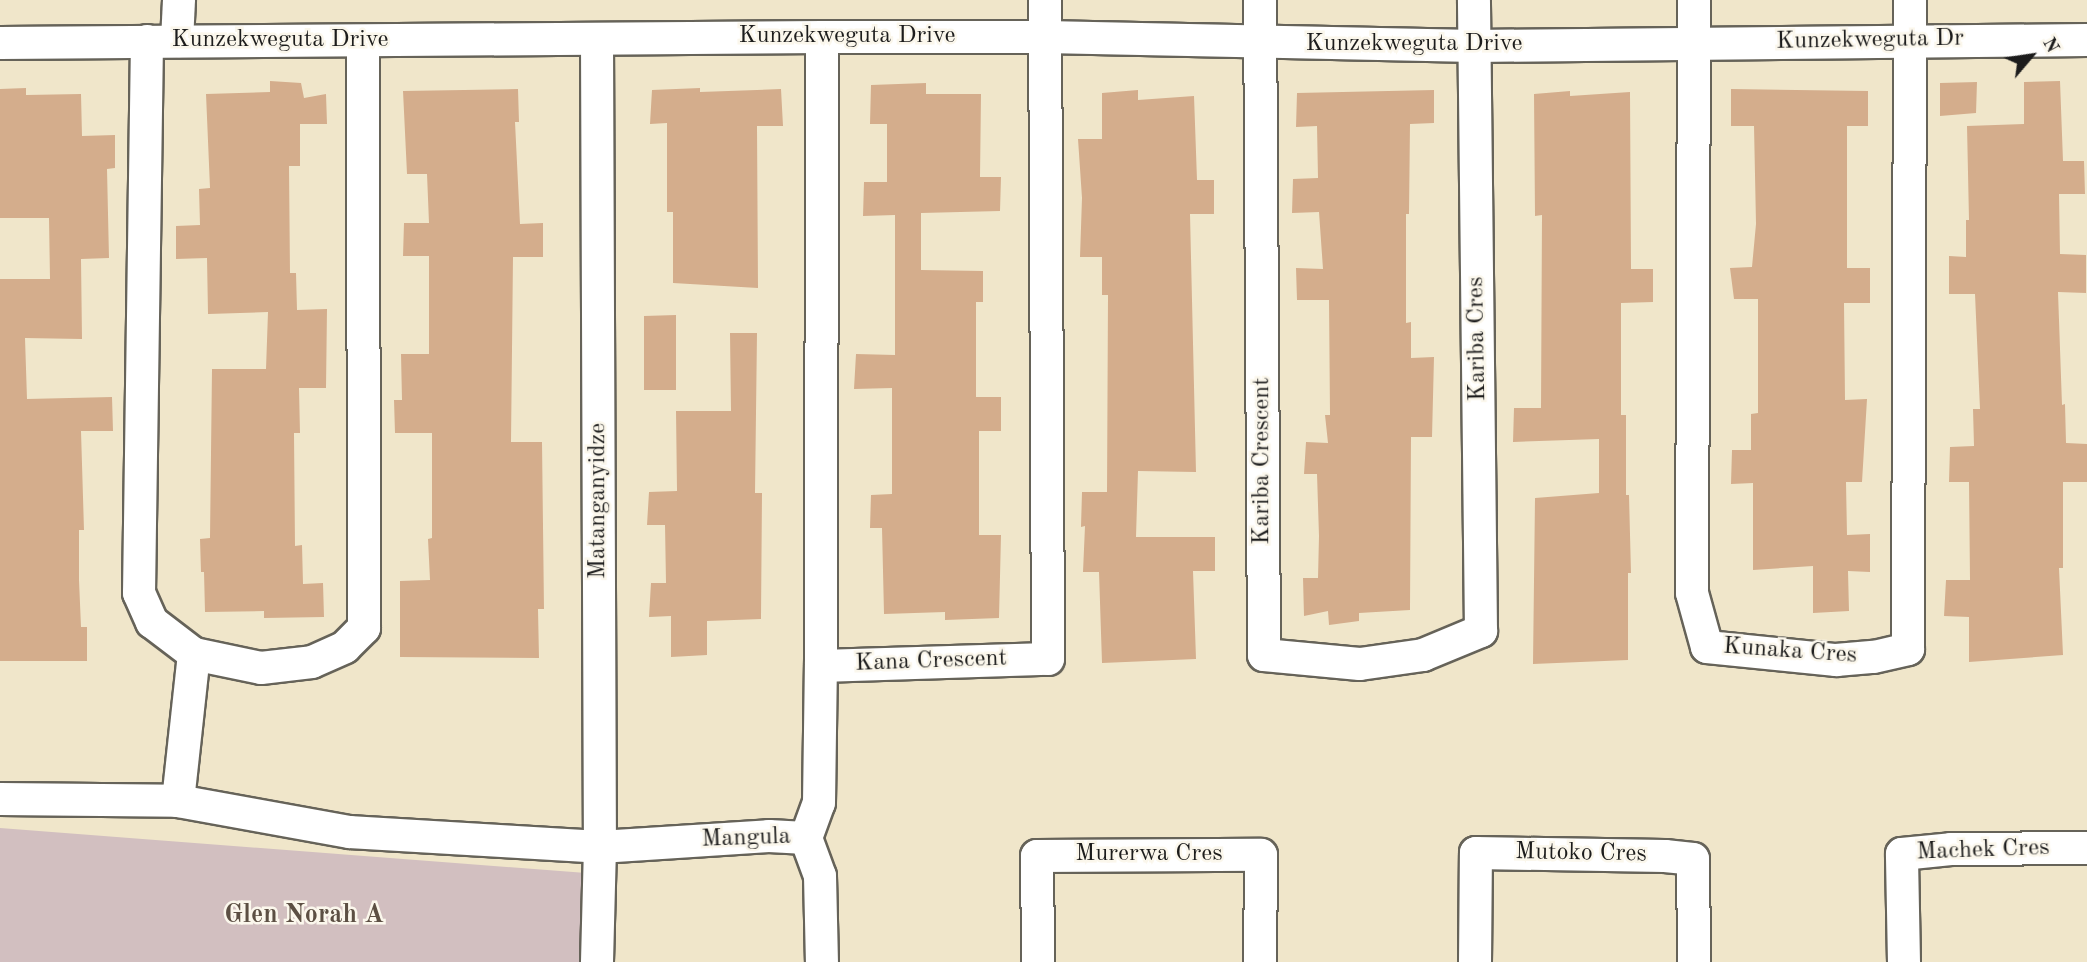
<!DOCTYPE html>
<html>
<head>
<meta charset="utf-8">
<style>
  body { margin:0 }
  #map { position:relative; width:2087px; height:962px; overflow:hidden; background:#f0e6ca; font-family:"Old Standard TT",serif }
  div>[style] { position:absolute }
  .industrial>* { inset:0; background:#d2bfc0 }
  .building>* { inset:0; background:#d4ad8c }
  .roads { filter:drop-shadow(2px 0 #666359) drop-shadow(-2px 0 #666359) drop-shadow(0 2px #666359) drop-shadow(0 -2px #666359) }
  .minor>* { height:32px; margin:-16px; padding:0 16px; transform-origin:16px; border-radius:16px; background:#fff }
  span { translate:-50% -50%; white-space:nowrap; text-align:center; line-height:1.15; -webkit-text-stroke:5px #fbf7ec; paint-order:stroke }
  .street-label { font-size:24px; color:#1c1c1c }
  .neighbourhood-label { font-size:26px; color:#5c4f43; font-weight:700 }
  .north { position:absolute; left:1996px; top:21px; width:70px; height:70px; -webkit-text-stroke:5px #fbf7ec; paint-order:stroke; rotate:61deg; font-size:19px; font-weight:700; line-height:28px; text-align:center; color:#1c1c1c }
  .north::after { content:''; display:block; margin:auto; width:24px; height:32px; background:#1c1c1c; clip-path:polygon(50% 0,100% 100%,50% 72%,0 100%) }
</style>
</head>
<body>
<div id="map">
  <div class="industrial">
    <div style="clip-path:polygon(0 828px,586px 873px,587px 962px,0 962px)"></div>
  </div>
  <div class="building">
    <div style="clip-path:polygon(270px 81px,301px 83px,304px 98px,326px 94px,327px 124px,300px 124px,300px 166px,289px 166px,290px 273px,296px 273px,297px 310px,327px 309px,326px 388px,299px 388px,300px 433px,294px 433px,295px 546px,302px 545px,303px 584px,323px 583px,324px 617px,264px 618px,264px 611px,205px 612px,204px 572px,201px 572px,200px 539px,210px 538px,212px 369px,266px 369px,268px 312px,208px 314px,207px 258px,176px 259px,176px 226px,200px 225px,199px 189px,210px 188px,206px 94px,270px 92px)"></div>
    <div style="clip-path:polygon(2060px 81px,2063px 161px,2084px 161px,2085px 194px,2059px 194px,2060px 254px,2086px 255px,2086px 293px,2058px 292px,2062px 405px,2065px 404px,2066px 443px,2087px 444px,2087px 482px,2063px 482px,2063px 568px,2059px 568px,2063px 655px,1969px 662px,1969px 617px,1944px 616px,1946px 580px,1970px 580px,1969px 482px,1949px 482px,1950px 447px,1974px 446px,1973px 409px,1980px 409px,1975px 294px,1949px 294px,1949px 256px,1966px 257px,1966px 220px,1969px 220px,1967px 126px,2024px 124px,2024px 82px)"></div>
    <div style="clip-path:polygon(1977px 82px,1976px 113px,1940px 116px,1940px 83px)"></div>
    <div style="clip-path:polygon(926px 83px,926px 94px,981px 94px,980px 177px,1001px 177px,1000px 211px,921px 213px,921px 270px,983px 271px,983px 302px,976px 302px,976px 397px,1001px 397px,1001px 431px,979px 431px,979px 535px,1001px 535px,999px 618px,945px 620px,945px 612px,884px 614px,882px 528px,870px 528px,871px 495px,892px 494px,892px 388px,854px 389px,856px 354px,895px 355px,895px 215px,863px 216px,864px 182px,887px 182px,887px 124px,870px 124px,871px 85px)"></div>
    <div style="clip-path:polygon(26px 88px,26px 95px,81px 94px,82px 136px,115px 135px,115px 168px,107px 169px,109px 258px,81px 259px,82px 339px,25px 338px,27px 399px,112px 397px,113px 431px,81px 431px,84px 530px,79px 530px,79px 580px,81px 627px,87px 627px,87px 661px,0 661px,0 279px,50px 279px,49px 218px,0 218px,0 89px)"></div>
    <div style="clip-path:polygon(700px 88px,700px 92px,781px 89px,783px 126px,757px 126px,758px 288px,673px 283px,673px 212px,667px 212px,667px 123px,650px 124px,652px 90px)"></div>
    <div style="clip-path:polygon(518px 89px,519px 122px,515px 122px,520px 224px,543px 223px,543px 257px,513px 257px,511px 442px,542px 442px,544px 609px,538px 609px,539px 658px,400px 657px,400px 581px,430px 580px,428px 539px,432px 538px,432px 433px,395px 433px,394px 400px,402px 400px,401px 354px,429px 354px,429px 256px,403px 256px,404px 223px,429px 223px,427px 174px,407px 174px,403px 91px)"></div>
    <div style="clip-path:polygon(1731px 89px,1868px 91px,1868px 126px,1847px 126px,1847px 268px,1870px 268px,1870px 303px,1844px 303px,1845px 400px,1867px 399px,1862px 482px,1846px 482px,1847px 535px,1870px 534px,1870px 572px,1848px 571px,1849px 611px,1813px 613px,1813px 566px,1753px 570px,1753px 483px,1731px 484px,1732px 450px,1751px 450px,1751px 414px,1758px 413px,1758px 299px,1734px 299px,1730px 268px,1752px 267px,1756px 224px,1754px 126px,1731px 126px)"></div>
    <div style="clip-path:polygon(1138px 90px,1138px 100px,1194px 96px,1197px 180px,1214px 180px,1214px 214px,1190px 214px,1196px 472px,1138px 471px,1136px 537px,1215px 537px,1215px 571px,1193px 571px,1196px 659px,1102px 663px,1099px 572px,1083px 572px,1085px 526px,1081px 527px,1082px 492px,1107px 492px,1108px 295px,1102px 295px,1102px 257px,1080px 257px,1082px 198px,1078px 139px,1102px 139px,1102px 93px)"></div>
    <div style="clip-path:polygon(1434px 90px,1434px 123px,1410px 124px,1409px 214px,1406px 214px,1406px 323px,1411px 322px,1411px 358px,1434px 357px,1432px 437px,1411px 437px,1410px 610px,1359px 613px,1359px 621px,1329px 625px,1328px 611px,1304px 616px,1303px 578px,1318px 578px,1319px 536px,1317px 474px,1304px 474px,1306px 442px,1328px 443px,1325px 415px,1330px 415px,1329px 300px,1297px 300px,1296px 268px,1323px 269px,1319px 212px,1292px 213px,1293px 179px,1318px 178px,1317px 126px,1296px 127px,1297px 93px)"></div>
    <div style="clip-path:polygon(1570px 91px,1570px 96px,1630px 92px,1631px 269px,1653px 269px,1653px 302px,1621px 303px,1621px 415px,1626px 415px,1626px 495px,1629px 495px,1631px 573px,1628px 573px,1628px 660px,1533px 664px,1535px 498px,1599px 493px,1599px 439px,1513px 442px,1514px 408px,1541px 408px,1542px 215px,1535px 216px,1534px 94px)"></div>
    <div style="clip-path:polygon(676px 315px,676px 390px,644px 390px,644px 316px)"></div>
    <div style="clip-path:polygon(730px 333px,757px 333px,755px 493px,762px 493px,761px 619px,707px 621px,707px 655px,671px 657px,671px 616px,649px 617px,651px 583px,666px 583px,665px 525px,647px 525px,649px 492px,677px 491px,676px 411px,731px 411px)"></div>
  </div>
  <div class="roads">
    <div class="minor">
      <div style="left:1260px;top:0;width:655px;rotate:89.65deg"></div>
      <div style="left:1264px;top:655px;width:96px;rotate:5.4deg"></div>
      <div style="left:1360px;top:664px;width:64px;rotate:-8.1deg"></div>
      <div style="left:1423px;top:655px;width:63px;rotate:-22.5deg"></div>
      <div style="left:1481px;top:631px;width:631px;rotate:-90.64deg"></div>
      <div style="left:1694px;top:0;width:593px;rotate:90.19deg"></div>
      <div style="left:1692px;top:593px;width:56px;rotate:74.5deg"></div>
      <div style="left:1707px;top:647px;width:130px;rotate:5.8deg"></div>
      <div style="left:1836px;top:660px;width:38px;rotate:-5deg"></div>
      <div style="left:1874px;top:657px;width:35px;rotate:-13deg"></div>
      <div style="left:1908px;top:649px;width:649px;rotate:-89.82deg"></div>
      <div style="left:822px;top:37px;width:629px;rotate:90.09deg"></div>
      <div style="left:821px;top:666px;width:227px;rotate:-1.8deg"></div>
      <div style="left:1048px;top:659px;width:659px;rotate:-90.26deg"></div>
      <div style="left:597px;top:40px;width:807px;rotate:89.79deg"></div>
      <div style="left:600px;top:847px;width:115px;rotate:91.5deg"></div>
      <div style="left:147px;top:41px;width:552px;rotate:90.83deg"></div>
      <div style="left:139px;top:593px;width:32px;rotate:66deg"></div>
      <div style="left:152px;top:622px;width:53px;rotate:37.3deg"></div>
      <div style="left:194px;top:654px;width:68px;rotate:11.8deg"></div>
      <div style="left:261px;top:668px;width:51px;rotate:-6.7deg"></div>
      <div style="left:312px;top:662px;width:36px;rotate:-24deg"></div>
      <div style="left:345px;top:647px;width:27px;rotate:-45deg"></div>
      <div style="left:364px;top:628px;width:586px;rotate:-90.1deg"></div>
      <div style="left:177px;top:41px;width:41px;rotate:-87.2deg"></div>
      <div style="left:0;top:43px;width:822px;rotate:-0.42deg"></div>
      <div style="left:822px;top:37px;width:223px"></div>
      <div style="left:1045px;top:37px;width:430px;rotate:1.2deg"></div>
      <div style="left:1475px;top:46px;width:612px;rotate:-0.56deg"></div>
      <div style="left:0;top:799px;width:178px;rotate:0.6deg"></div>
      <div style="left:178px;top:801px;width:174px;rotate:10.3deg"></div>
      <div style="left:349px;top:832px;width:251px;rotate:3.4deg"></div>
      <div style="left:600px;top:847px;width:169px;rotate:-3.7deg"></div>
      <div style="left:769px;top:836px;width:37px;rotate:3deg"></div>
      <div style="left:806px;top:838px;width:40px;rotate:69.8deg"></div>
      <div style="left:820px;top:876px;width:86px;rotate:88.7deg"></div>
      <div style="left:178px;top:801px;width:148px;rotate:-83.8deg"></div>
      <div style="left:806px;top:838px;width:37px;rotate:-70deg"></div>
      <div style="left:819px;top:803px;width:137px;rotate:-89.2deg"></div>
      <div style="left:1038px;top:962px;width:106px;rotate:-90.5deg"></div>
      <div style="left:1037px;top:856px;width:224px;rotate:-0.3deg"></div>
      <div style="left:1261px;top:855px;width:107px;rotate:90.5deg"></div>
      <div style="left:1475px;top:962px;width:109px;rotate:-89.5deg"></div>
      <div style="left:1476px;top:853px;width:189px;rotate:0.9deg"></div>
      <div style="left:1665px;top:856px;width:28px;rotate:6deg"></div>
      <div style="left:1693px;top:859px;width:103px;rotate:89.4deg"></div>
      <div style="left:1904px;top:962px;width:108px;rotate:-91.1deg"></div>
      <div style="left:1902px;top:854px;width:49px;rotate:-5.8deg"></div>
      <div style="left:1951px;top:849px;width:136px;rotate:-0.4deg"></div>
    </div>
  </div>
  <div class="street-label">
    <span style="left:847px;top:37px">Kunzekweguta Drive</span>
    <span style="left:280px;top:41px">Kunzekweguta Drive</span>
    <span style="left:1870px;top:41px;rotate:-1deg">Kunzekweguta Dr</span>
    <span style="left:1414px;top:45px">Kunzekweguta Drive</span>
    <span style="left:1478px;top:339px;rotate:-91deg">Kariba Cres</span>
    <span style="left:1263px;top:461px;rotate:-90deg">Kariba Crescent</span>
    <span style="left:599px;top:501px;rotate:-90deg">Matanganyidze</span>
    <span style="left:1790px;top:652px;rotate:4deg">Kunaka Cres</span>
    <span style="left:931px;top:662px;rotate:-2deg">Kana Crescent</span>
    <span style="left:746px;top:839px;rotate:-2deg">Mangula</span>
    <span style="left:1983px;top:851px;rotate:-2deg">Machek Cres</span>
    <span style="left:1581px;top:854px;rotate:1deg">Mutoko Cres</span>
    <span style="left:1149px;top:855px">Murerwa Cres</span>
  </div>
  <div class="neighbourhood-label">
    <span style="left:304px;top:916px">Glen Norah A</span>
  </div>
  <div class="north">N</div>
</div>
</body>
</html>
